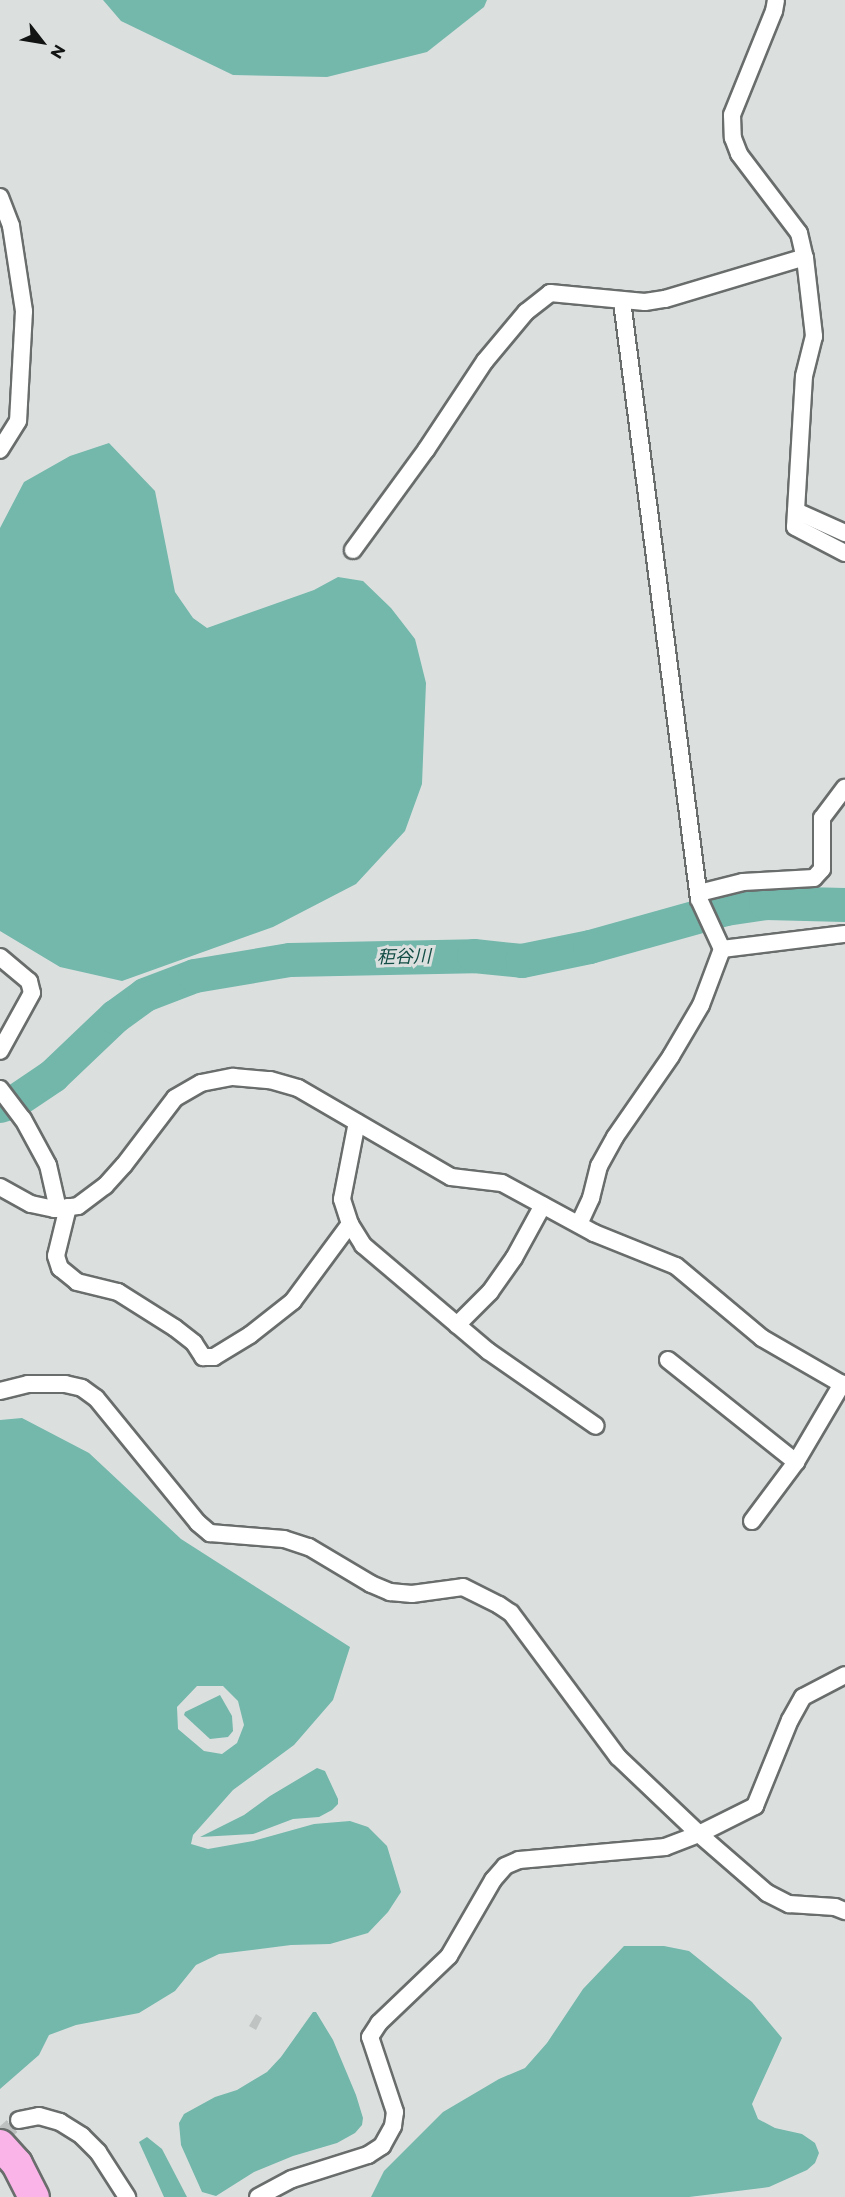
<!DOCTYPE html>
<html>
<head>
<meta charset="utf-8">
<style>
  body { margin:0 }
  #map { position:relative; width:845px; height:2197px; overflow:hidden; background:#dbe0df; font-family:Montserrat,"Noto Sans JP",sans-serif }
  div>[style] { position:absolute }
  .forest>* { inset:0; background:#74b7ab }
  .water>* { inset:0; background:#73b6aa }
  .river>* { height:34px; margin:-17px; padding:0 17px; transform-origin:17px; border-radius:17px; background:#73b6aa }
  .building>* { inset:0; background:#bfc3c2 }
  .minor-tunnel>* { height:16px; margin-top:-8px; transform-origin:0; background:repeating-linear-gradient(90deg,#bdc1c0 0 16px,transparent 0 24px) }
  .roads { filter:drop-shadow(2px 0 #696d6c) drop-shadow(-2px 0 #696d6c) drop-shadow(0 2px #696d6c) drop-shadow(0 -2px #696d6c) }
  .minor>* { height:16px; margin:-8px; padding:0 8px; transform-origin:8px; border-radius:8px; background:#fff }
  .motorway>* { height:30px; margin:-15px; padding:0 15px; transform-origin:15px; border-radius:15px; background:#fab4e8 }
  span { translate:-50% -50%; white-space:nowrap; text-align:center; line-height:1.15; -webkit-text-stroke:6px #dbe0df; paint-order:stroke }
  .water-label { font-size:18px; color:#134d45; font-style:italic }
  .north { position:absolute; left:12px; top:12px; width:60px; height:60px; -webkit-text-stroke:4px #dbe0df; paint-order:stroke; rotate:121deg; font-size:16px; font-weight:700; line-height:24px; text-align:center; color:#121313 }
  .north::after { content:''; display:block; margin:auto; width:21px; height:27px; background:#121313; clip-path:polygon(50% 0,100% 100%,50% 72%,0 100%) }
</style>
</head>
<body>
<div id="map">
  <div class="forest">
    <div style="clip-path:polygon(103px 0,487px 0,484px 7px,427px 52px,327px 77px,233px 75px,121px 21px)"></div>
    <div style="clip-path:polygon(109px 443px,155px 491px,175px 592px,193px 618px,207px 628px,314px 590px,338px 577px,363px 581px,391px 608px,415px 639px,426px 683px,422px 784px,405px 831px,356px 884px,273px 927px,122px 981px,60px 967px,0 931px,0 528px,24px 482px,70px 456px)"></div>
    <div style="clip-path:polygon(evenodd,22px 1418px,89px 1453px,181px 1539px,350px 1647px,333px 1700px,294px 1745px,233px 1790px,193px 1835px,191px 1844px,208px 1849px,253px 1841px,314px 1824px,350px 1821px,368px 1827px,387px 1846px,401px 1892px,388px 1912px,368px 1933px,330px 1944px,291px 1945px,219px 1954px,196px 1965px,175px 1991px,139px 2013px,76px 2025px,49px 2035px,39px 2055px,0 2089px,0 1420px,22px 1418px,197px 1686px,223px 1686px,238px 1701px,244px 1725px,237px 1743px,222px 1754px,204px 1751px,178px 1729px,177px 1707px,197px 1686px)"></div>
    <div style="clip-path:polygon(624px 1946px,664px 1946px,689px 1951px,752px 2002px,782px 2038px,752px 2104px,758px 2119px,775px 2128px,802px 2134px,815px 2143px,819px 2153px,815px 2163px,807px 2170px,769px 2187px,689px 2197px,371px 2197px,384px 2171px,443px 2112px,499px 2079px,525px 2068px,547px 2043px,583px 1989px)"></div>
  </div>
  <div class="water">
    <div style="clip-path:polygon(220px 1695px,232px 1716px,233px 1731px,228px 1737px,210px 1739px,184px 1715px,185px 1712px)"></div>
    <div style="clip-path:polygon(317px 1768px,325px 1771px,338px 1799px,338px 1804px,332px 1810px,319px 1817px,293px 1819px,253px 1834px,200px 1837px,244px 1815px,270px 1796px)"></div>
    <div style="clip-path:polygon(313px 2012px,316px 2012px,333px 2040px,356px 2095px,363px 2118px,362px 2125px,355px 2133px,337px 2143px,293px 2156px,254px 2172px,216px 2196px,202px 2192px,181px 2145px,179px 2123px,184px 2114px,215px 2097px,237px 2090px,267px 2072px,281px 2057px)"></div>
    <div style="clip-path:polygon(147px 2137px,162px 2149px,187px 2197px,164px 2197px,139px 2142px)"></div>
  </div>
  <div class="river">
    <div style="left:0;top:1106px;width:17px;rotate:-17deg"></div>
    <div style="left:16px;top:1101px;width:45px;rotate:-34deg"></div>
    <div style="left:53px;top:1076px;width:86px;rotate:-43.6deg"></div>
    <div style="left:115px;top:1017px;width:37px;rotate:-36deg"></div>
    <div style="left:145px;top:995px;width:53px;rotate:-20.8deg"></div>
    <div style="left:195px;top:976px;width:96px;rotate:-9.6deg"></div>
    <div style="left:290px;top:960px;width:184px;rotate:-1.2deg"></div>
    <div style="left:474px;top:956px;width:48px;rotate:5.9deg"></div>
    <div style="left:522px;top:961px;width:69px;rotate:-11.6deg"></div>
    <div style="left:590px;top:947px;width:141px;rotate:-15.6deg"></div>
    <div style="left:726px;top:909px;width:40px;rotate:-8.5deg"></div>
    <div style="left:766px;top:903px;width:79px;rotate:1.5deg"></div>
  </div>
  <div class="building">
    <div style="clip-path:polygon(256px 2014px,262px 2018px,256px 2030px,249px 2026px)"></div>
  </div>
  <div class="minor-tunnel">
    <div style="left:0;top:2137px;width:25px;rotate:-42deg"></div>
  </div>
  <div class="roads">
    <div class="minor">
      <div style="left:776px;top:0;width:11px;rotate:100deg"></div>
      <div style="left:774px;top:11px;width:112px;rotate:112deg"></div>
      <div style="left:732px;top:115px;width:23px;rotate:88deg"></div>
      <div style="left:733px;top:138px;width:17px;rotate:69deg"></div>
      <div style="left:739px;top:154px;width:99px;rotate:52.8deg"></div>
      <div style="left:799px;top:233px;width:26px;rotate:77deg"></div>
      <div style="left:805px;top:258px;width:79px;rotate:83.4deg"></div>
      <div style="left:814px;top:336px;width:41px;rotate:104deg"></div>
      <div style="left:804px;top:376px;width:151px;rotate:93.4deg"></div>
      <div style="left:795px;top:527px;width:56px;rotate:27.5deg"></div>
      <div style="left:0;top:197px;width:31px;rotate:69deg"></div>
      <div style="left:11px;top:226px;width:86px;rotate:81.3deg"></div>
      <div style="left:24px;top:311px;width:110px;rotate:93.1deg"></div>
      <div style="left:18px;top:421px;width:34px;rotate:122deg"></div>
      <div style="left:796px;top:511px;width:54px;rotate:24.2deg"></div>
      <div style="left:353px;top:550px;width:124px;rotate:-53.9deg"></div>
      <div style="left:426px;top:450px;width:107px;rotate:-56.5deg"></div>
      <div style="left:485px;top:361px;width:64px;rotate:-50.1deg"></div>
      <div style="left:526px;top:312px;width:31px;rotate:-38deg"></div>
      <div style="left:550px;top:293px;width:95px;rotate:5.4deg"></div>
      <div style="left:645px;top:302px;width:20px;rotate:-9deg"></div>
      <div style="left:665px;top:299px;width:146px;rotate:-16.7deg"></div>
      <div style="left:699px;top:893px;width:45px;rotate:-14deg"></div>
      <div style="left:743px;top:882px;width:71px;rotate:-3.2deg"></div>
      <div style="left:814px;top:878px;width:12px;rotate:-48deg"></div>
      <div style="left:822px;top:869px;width:51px;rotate:-90deg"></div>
      <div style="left:822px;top:818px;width:38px;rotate:-53deg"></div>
      <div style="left:722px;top:949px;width:124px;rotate:-7deg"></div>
      <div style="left:0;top:957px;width:38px;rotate:40deg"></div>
      <div style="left:29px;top:981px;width:12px;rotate:76deg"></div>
      <div style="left:32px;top:993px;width:66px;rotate:118.9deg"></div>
      <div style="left:0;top:1089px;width:38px;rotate:53deg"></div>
      <div style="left:23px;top:1119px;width:52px;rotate:61.5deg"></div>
      <div style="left:48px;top:1165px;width:45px;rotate:77.2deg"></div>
      <div style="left:0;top:1187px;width:35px;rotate:29deg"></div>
      <div style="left:31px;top:1204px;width:24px;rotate:12deg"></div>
      <div style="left:54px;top:1209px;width:24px;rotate:-7deg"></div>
      <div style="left:78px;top:1206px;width:34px;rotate:-37deg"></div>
      <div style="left:105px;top:1186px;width:28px;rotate:-48deg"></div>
      <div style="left:124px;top:1165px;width:84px;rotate:-52.7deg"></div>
      <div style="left:175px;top:1098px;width:30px;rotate:-30deg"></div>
      <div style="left:201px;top:1083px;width:33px;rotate:-11deg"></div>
      <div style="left:233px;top:1077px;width:37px;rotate:5deg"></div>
      <div style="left:270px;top:1080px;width:29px;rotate:16deg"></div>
      <div style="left:298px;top:1088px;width:177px;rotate:30.2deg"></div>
      <div style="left:451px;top:1177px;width:51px;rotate:6.7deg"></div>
      <div style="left:502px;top:1183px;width:105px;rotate:28.5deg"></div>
      <div style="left:594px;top:1233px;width:88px;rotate:21.9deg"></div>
      <div style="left:676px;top:1266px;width:112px;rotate:39.9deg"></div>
      <div style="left:762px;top:1338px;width:96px;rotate:30deg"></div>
      <div style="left:68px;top:1207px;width:50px;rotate:103.8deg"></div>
      <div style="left:56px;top:1256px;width:13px;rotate:72deg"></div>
      <div style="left:60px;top:1268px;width:22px;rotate:39deg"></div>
      <div style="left:77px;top:1282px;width:42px;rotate:13.7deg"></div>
      <div style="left:118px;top:1292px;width:67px;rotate:32.3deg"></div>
      <div style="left:175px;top:1328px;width:24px;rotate:38deg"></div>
      <div style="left:194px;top:1343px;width:17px;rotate:57deg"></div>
      <div style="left:203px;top:1357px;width:11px"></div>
      <div style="left:214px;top:1357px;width:42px;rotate:-31.4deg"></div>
      <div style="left:250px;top:1335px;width:55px;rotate:-38.3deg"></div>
      <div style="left:293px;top:1301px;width:96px;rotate:-53.5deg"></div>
      <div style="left:350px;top:1224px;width:26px;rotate:-108deg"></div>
      <div style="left:342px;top:1199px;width:78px;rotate:-79deg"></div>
      <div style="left:350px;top:1224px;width:25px;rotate:58deg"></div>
      <div style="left:363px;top:1245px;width:164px;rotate:40.3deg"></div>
      <div style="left:488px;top:1351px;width:131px;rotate:34.8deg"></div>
      <div style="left:579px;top:1224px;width:29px;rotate:-65deg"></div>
      <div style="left:591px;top:1198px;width:33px;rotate:-76deg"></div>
      <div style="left:599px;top:1166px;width:33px;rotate:-61deg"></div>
      <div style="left:615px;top:1137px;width:98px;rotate:-55.3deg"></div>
      <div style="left:671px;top:1056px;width:59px;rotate:-59.5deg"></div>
      <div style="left:701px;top:1005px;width:60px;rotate:-69.4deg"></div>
      <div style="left:722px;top:949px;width:55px;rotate:-114.7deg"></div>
      <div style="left:699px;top:899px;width:603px;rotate:-97.34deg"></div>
      <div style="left:457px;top:1325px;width:47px;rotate:-45deg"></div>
      <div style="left:490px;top:1292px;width:42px;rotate:-54.8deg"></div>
      <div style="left:514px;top:1258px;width:60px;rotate:-61.3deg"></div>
      <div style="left:668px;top:1360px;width:164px;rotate:38.6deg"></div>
      <div style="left:0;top:1391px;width:29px;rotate:-14deg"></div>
      <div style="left:28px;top:1384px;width:37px"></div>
      <div style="left:65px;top:1384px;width:17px;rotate:13deg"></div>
      <div style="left:82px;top:1388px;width:17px;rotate:36deg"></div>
      <div style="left:96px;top:1398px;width:161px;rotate:50.8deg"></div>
      <div style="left:198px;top:1523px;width:16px;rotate:40deg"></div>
      <div style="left:210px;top:1533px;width:74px;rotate:4.6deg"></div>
      <div style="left:284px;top:1539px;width:26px;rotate:18deg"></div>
      <div style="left:309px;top:1547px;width:72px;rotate:30.8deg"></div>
      <div style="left:371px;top:1584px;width:21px;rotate:23deg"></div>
      <div style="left:390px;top:1592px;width:22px;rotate:5deg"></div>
      <div style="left:412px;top:1594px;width:51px;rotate:-7.8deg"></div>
      <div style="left:463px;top:1587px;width:40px;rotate:26.6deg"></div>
      <div style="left:499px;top:1605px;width:14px;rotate:34deg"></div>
      <div style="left:511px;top:1613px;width:179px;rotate:53.4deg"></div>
      <div style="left:618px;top:1757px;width:112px;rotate:43.5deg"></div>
      <div style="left:699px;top:1834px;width:90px;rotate:40.9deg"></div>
      <div style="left:767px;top:1893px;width:25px;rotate:27deg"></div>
      <div style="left:789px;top:1904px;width:46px;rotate:3.7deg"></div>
      <div style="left:835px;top:1907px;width:11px;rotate:22deg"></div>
      <div style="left:752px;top:1521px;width:74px;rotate:-53.3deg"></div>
      <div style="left:796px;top:1462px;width:91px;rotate:-59.5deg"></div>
      <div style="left:19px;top:2120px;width:20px;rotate:-11deg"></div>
      <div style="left:39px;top:2116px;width:22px;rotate:16deg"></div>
      <div style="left:60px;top:2122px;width:26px;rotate:32deg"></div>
      <div style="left:82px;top:2136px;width:23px;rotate:45deg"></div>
      <div style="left:98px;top:2152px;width:54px;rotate:57.2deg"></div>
      <div style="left:258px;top:2197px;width:38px;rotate:-28deg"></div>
      <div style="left:292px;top:2179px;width:80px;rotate:-17.5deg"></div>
      <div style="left:368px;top:2155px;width:17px;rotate:-33deg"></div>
      <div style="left:382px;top:2146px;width:23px;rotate:-61deg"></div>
      <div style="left:393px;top:2126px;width:14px;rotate:-82deg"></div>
      <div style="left:395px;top:2112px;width:79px;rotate:-108.4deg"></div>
      <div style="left:370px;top:2037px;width:17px;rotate:-57deg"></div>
      <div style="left:379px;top:2023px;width:97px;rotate:-43.7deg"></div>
      <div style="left:449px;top:1956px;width:88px;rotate:-59.9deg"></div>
      <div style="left:493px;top:1880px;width:18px;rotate:-49deg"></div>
      <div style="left:505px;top:1866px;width:15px;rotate:-23deg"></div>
      <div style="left:519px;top:1860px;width:147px;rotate:-5.1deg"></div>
      <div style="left:665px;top:1847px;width:36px;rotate:-21deg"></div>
      <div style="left:699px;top:1834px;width:63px;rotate:-26.6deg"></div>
      <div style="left:755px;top:1806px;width:93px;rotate:-67.9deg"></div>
      <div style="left:790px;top:1720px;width:26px;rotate:-61deg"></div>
      <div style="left:803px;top:1697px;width:47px;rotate:-27.6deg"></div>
    </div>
    <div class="motorway">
      <div style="left:0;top:2145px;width:25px;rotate:48deg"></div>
      <div style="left:17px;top:2164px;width:37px;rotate:63deg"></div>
    </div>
  </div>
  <div class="water-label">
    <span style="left:404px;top:957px;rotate:-1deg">秬谷川</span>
  </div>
  <div class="north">N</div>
</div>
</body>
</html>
